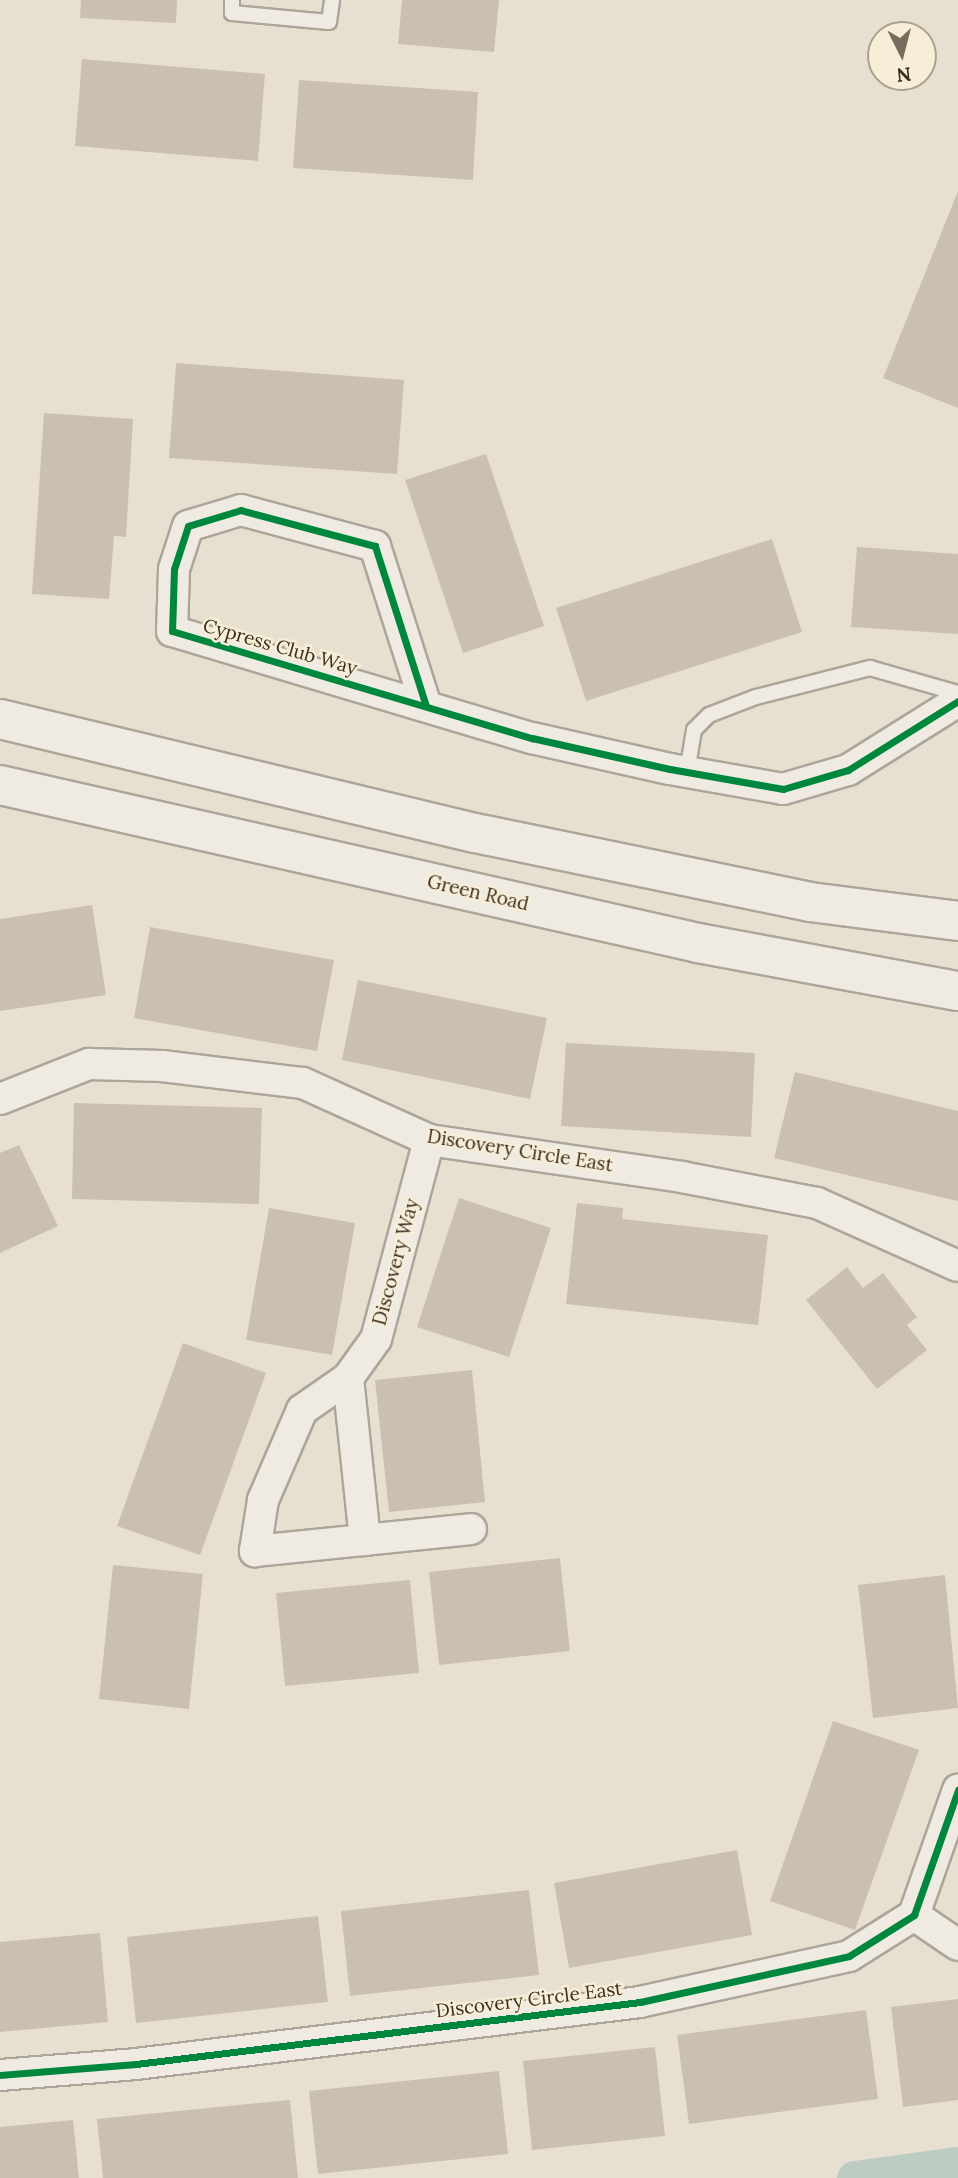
<!DOCTYPE html>
<html>
<head>
<meta charset="utf-8">
<style>
  body { margin:0 }
  #map { position:relative; width:958px; height:2178px; overflow:hidden; background:#e7e0d1; font-family:Lora,serif }
  div>[style] { position:absolute }
  .canal>* { height:35px; margin:-17.5px; padding:0 17.5px; transform-origin:17.5px; border-radius:17.5px; background:#bcccc2 }
  .building>* { inset:0; background:#cbbfb2 }
  .roads { filter:drop-shadow(2px 0 #ada599) drop-shadow(-2px 0 #ada599) drop-shadow(0 2px #ada599) drop-shadow(0 -2px #ada599) }
  .lane>* { height:14px; margin:-7px; padding:0 7px; transform-origin:7px; border-radius:7px; background:#efebe3 }
  .street>* { height:30px; margin:-15px; padding:0 15px; transform-origin:15px; border-radius:15px; background:#efebe3 }
  .secondary>* { height:38px; margin:-19px; padding:0 19px; transform-origin:19px; border-radius:19px; background:#efebe3 }
  .cycleway>* { height:7px; margin:-3.5px; padding:0 3.5px; transform-origin:3.5px; border-radius:3.5px; background:#00873e }
  span { translate:-50% -50%; white-space:nowrap; text-align:center; line-height:1.15; -webkit-text-stroke:5px #f7eed8; paint-order:stroke }
  .street-label { font-size:19px; color:#3d2e20 }
  .north { position:absolute; left:867px; top:21px; width:70px; height:70px; box-sizing:border-box; background:#f7eed8; border:2px solid #ada18e; border-radius:50%; rotate:174deg; font-size:19px; font-weight:700; line-height:28px; text-align:center; color:#3d2e20 }
  .north::after { content:''; display:block; margin:auto; width:24px; height:32px; background:#786c5e; clip-path:polygon(50% 0,100% 100%,50% 72%,0 100%) }
</style>
</head>
<body>
<div id="map">
  <div class="canal">
    <div style="left:854px;top:2178px;width:105px;rotate:-7.7deg"></div>
  </div>
  <div class="building">
    <div style="clip-path:polygon(81px 0,177px 0,176px 23px,80px 18px)"></div>
    <div style="clip-path:polygon(402px 0,499px 0,494px 52px,398px 44px)"></div>
    <div style="clip-path:polygon(82px 59px,265px 74px,258px 161px,75px 146px)"></div>
    <div style="clip-path:polygon(299px 80px,478px 92px,473px 180px,293px 168px)"></div>
    <div style="clip-path:polygon(958px 191px,958px 408px,883px 378px)"></div>
    <div style="clip-path:polygon(176px 363px,404px 380px,397px 474px,169px 458px)"></div>
    <div style="clip-path:polygon(44px 413px,133px 419px,126px 537px,114px 536px,109px 599px,32px 594px)"></div>
    <div style="clip-path:polygon(486px 454px,544px 626px,463px 653px,405px 480px)"></div>
    <div style="clip-path:polygon(772px 539px,802px 632px,586px 701px,556px 608px)"></div>
    <div style="clip-path:polygon(857px 547px,958px 554px,958px 634px,851px 627px)"></div>
    <div style="clip-path:polygon(92px 905px,106px 995px,0 1011px,0 919px)"></div>
    <div style="clip-path:polygon(150px 927px,334px 960px,317px 1051px,134px 1018px)"></div>
    <div style="clip-path:polygon(358px 980px,547px 1018px,530px 1099px,342px 1060px)"></div>
    <div style="clip-path:polygon(566px 1043px,755px 1053px,751px 1137px,561px 1126px)"></div>
    <div style="clip-path:polygon(795px 1072px,958px 1111px,958px 1201px,774px 1158px)"></div>
    <div style="clip-path:polygon(74px 1103px,262px 1108px,259px 1204px,72px 1199px)"></div>
    <div style="clip-path:polygon(19px 1145px,58px 1226px,0 1253px,0 1153px)"></div>
    <div style="clip-path:polygon(459px 1198px,551px 1228px,509px 1357px,417px 1327px)"></div>
    <div style="clip-path:polygon(577px 1203px,623px 1208px,622px 1219px,768px 1235px,758px 1325px,566px 1304px)"></div>
    <div style="clip-path:polygon(269px 1208px,355px 1223px,332px 1355px,246px 1340px)"></div>
    <div style="clip-path:polygon(847px 1267px,863px 1288px,883px 1273px,917px 1317px,907px 1325px,927px 1350px,877px 1389px,806px 1300px)"></div>
    <div style="clip-path:polygon(183px 1343px,266px 1373px,200px 1555px,117px 1526px)"></div>
    <div style="clip-path:polygon(472px 1370px,485px 1502px,389px 1512px,375px 1380px)"></div>
    <div style="clip-path:polygon(560px 1558px,570px 1651px,439px 1665px,429px 1572px)"></div>
    <div style="clip-path:polygon(113px 1565px,203px 1574px,189px 1709px,99px 1699px)"></div>
    <div style="clip-path:polygon(945px 1575px,958px 1708px,873px 1718px,858px 1585px)"></div>
    <div style="clip-path:polygon(410px 1580px,419px 1673px,285px 1686px,276px 1593px)"></div>
    <div style="clip-path:polygon(833px 1721px,919px 1750px,855px 1930px,770px 1901px)"></div>
    <div style="clip-path:polygon(737px 1850px,752px 1935px,569px 1968px,554px 1883px)"></div>
    <div style="clip-path:polygon(529px 1890px,539px 1975px,350px 1996px,341px 1911px)"></div>
    <div style="clip-path:polygon(318px 1916px,328px 2002px,136px 2023px,127px 1937px)"></div>
    <div style="clip-path:polygon(100px 1933px,108px 2022px,0 2032px,0 1942px)"></div>
    <div style="clip-path:polygon(958px 1999px,958px 2100px,903px 2107px,891px 2007px)"></div>
    <div style="clip-path:polygon(866px 2010px,878px 2099px,689px 2124px,677px 2035px)"></div>
    <div style="clip-path:polygon(655px 2047px,665px 2136px,532px 2150px,523px 2061px)"></div>
    <div style="clip-path:polygon(499px 2071px,508px 2154px,318px 2174px,309px 2091px)"></div>
    <div style="clip-path:polygon(290px 2100px,298px 2178px,103px 2178px,97px 2119px)"></div>
    <div style="clip-path:polygon(73px 2120px,79px 2178px,0 2178px,0 2127px)"></div>
  </div>
  <div class="roads">
    <div class="lane">
      <div style="left:232px;top:0;width:13px;rotate:90deg"></div>
      <div style="left:232px;top:13px;width:97px;rotate:5.3deg"></div>
      <div style="left:329px;top:22px;width:22px;rotate:-82deg"></div>
      <div style="left:687px;top:772px;width:43px;rotate:-80.5deg"></div>
      <div style="left:694px;top:730px;width:21px;rotate:-45deg"></div>
      <div style="left:709px;top:715px;width:50px;rotate:-21deg"></div>
      <div style="left:756px;top:697px;width:118px;rotate:-14.3deg"></div>
      <div style="left:870px;top:668px;width:91px;rotate:15.9deg"></div>
    </div>
    <div class="street">
      <div style="left:426px;top:706px;width:168px;rotate:-107.7deg"></div>
      <div style="left:375px;top:546px;width:139px;rotate:-165deg"></div>
      <div style="left:241px;top:510px;width:55px;rotate:163.2deg"></div>
      <div style="left:188px;top:526px;width:45px;rotate:108deg"></div>
      <div style="left:174px;top:569px;width:62px;rotate:91.8deg"></div>
      <div style="left:172px;top:631px;width:376px;rotate:16.6deg"></div>
      <div style="left:532px;top:738px;width:141px;rotate:12.7deg"></div>
      <div style="left:670px;top:769px;width:115px;rotate:10deg"></div>
      <div style="left:783px;top:789px;width:68px;rotate:-16.3deg"></div>
      <div style="left:848px;top:770px;width:130px;rotate:-32.1deg"></div>
      <div style="left:0;top:1099px;width:96px;rotate:-21.5deg"></div>
      <div style="left:89px;top:1064px;width:73px;rotate:1.6deg"></div>
      <div style="left:162px;top:1066px;width:142px;rotate:6.9deg"></div>
      <div style="left:303px;top:1083px;width:138px;rotate:24.3deg"></div>
      <div style="left:429px;top:1140px;width:256px;rotate:8.3deg"></div>
      <div style="left:682px;top:1177px;width:137px;rotate:10.9deg"></div>
      <div style="left:817px;top:1203px;width:154px;rotate:24.1deg"></div>
      <div style="left:429px;top:1140px;width:206px;rotate:104.9deg"></div>
      <div style="left:376px;top:1339px;width:48px;rotate:125.7deg"></div>
      <div style="left:348px;top:1378px;width:56px;rotate:145.2deg"></div>
      <div style="left:302px;top:1410px;width:98px;rotate:113.4deg"></div>
      <div style="left:263px;top:1500px;width:52px;rotate:98.9deg"></div>
      <div style="left:255px;top:1551px;width:217px;rotate:-5.8deg"></div>
      <div style="left:348px;top:1378px;width:163px;rotate:84deg"></div>
      <div style="left:914px;top:1915px;width:53px;rotate:34.3deg"></div>
      <div style="left:0;top:2075px;width:136px;rotate:-4.6deg"></div>
      <div style="left:136px;top:2064px;width:508px;rotate:-7.01deg"></div>
      <div style="left:640px;top:2002px;width:214px;rotate:-12.4deg"></div>
      <div style="left:849px;top:1956px;width:77px;rotate:-32.2deg"></div>
      <div style="left:914px;top:1915px;width:133px;rotate:-70.6deg"></div>
    </div>
    <div class="secondary">
      <div style="left:0;top:719px;width:488px;rotate:13.5deg"></div>
      <div style="left:475px;top:833px;width:342px;rotate:11.6deg"></div>
      <div style="left:810px;top:902px;width:149px;rotate:7.3deg"></div>
      <div style="left:0;top:785px;width:716px;rotate:12.75deg"></div>
      <div style="left:698px;top:943px;width:264px;rotate:10.5deg"></div>
    </div>
  </div>
  <div class="cycleway">
    <div style="left:426px;top:706px;width:168px;rotate:-107.7deg"></div>
    <div style="left:375px;top:546px;width:139px;rotate:-165deg"></div>
    <div style="left:241px;top:510px;width:55px;rotate:163.2deg"></div>
    <div style="left:188px;top:526px;width:45px;rotate:108deg"></div>
    <div style="left:174px;top:569px;width:62px;rotate:91.8deg"></div>
    <div style="left:172px;top:631px;width:376px;rotate:16.6deg"></div>
    <div style="left:532px;top:738px;width:141px;rotate:12.7deg"></div>
    <div style="left:670px;top:769px;width:115px;rotate:10deg"></div>
    <div style="left:783px;top:789px;width:68px;rotate:-16.3deg"></div>
    <div style="left:848px;top:770px;width:130px;rotate:-32.1deg"></div>
    <div style="left:0;top:2075px;width:136px;rotate:-4.6deg"></div>
    <div style="left:136px;top:2064px;width:508px;rotate:-7.01deg"></div>
    <div style="left:640px;top:2002px;width:214px;rotate:-12.4deg"></div>
    <div style="left:849px;top:1956px;width:77px;rotate:-32.2deg"></div>
    <div style="left:914px;top:1915px;width:133px;rotate:-70.6deg"></div>
  </div>
  <div class="street-label">
    <span style="left:280px;top:647px;rotate:16deg">Cypress Club Way</span>
    <span style="left:478px;top:893px;rotate:13deg">Green Road</span>
    <span style="left:520px;top:1151px;rotate:9deg">Discovery Circle East</span>
    <span style="left:396px;top:1262px;rotate:-75deg">Discovery Way</span>
    <span style="left:529px;top:2000px;rotate:-7deg">Discovery Circle East</span>
  </div>
  <div class="north">N</div>
</div>
</body>
</html>
